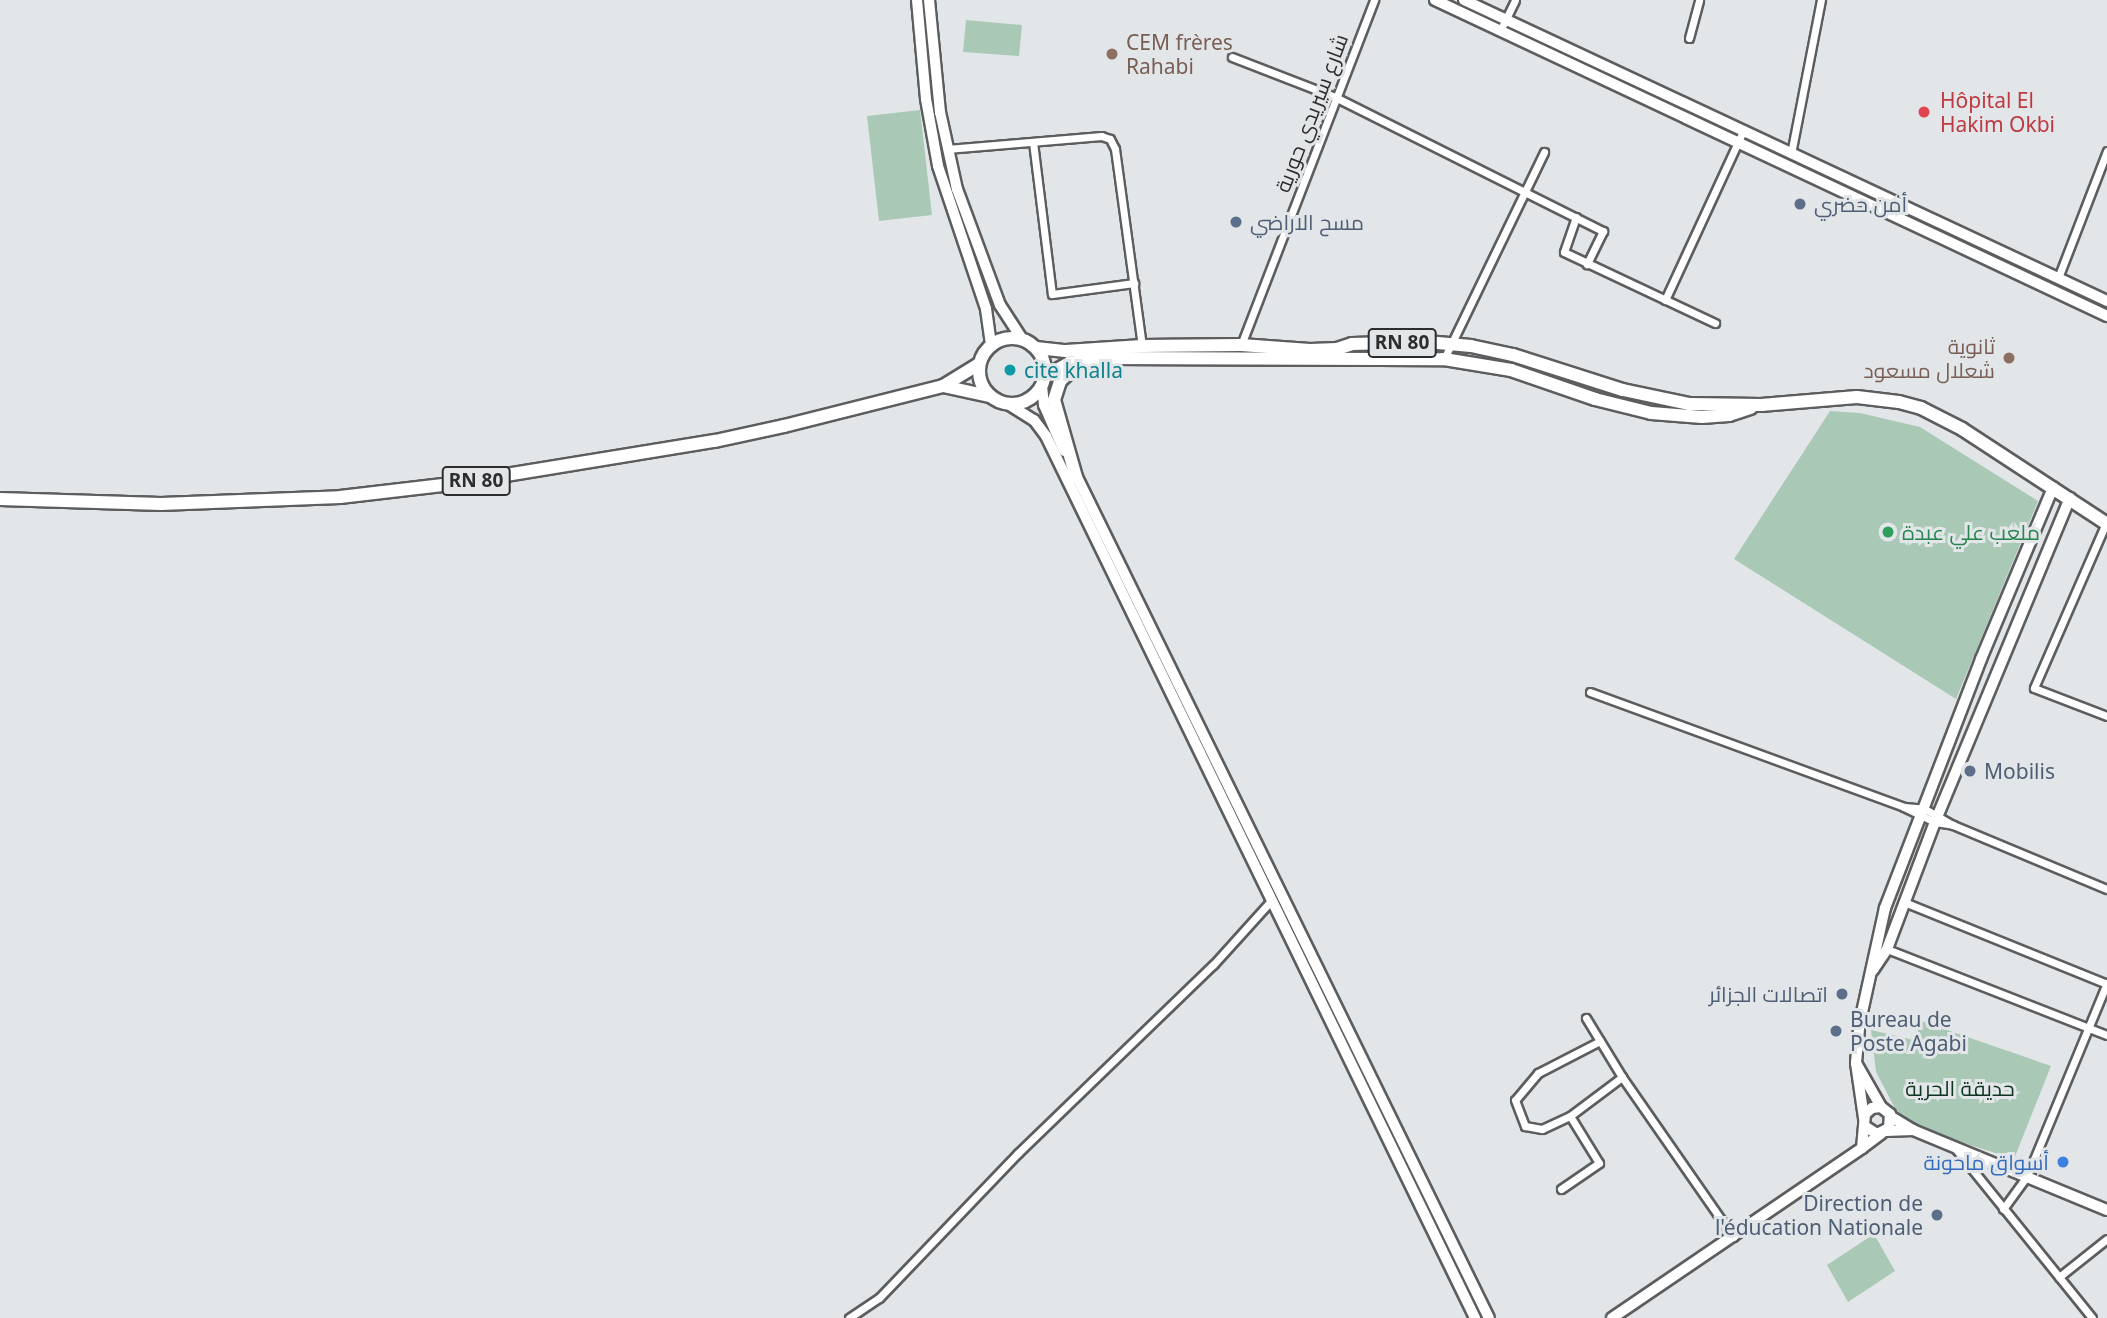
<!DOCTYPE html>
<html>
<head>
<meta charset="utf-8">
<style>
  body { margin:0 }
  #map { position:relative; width:2107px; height:1318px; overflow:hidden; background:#e3e6e8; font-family:"Noto Sans",Cairo,sans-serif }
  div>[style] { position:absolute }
  .green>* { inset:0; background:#a9c9b6 }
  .roads { filter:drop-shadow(2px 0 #5c5d5f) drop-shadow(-2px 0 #5c5d5f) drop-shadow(0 2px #5c5d5f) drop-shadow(0 -2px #5c5d5f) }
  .street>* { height:7px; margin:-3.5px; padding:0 3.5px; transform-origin:3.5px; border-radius:3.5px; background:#fff }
  .secondary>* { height:10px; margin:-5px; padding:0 5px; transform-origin:5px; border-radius:5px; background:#fff }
  .primary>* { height:12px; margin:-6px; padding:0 6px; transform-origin:6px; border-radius:6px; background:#fff }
  .primary>.ring { margin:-6px; padding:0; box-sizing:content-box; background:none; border:12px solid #fff; border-radius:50% }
  .dots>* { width:19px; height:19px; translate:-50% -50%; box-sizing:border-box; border:4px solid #e3e6e8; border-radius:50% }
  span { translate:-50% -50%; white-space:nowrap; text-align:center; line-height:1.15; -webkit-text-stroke:6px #e3e6e8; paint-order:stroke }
  .shield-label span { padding:2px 5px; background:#e3e6e8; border:2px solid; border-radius:5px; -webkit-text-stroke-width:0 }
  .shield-label { font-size:19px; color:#2c2d2d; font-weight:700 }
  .education-label { font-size:21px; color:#785e54 }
  .left { translate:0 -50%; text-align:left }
  .right { translate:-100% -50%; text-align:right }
  .health-label { font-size:21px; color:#be3a42 }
  .street-label { font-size:21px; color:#2c2d2d }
  .service-label { font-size:21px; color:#4e5e75 }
  .culture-label { font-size:21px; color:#0d838f }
  .leisure-label { font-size:21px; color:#27864d }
  .park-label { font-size:21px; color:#0e3422 }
  .shop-label { font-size:21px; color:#366cbe }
</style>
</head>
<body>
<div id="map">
  <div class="green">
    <div style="clip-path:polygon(966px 20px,1022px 25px,1019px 56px,963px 52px)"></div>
    <div style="clip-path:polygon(920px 110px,932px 215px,879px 221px,867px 116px)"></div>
    <div style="clip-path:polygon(1830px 411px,1860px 413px,1920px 427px,2038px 501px,1956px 699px,1734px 559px)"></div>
    <div style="clip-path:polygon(1921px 1021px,2051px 1066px,2014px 1159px,1939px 1135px,1917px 1126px,1897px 1112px,1876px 1072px,1871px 1030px,1913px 1040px)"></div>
    <div style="clip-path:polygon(1874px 1234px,1895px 1271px,1848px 1302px,1827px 1265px)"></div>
  </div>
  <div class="roads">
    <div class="street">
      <div style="left:1500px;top:31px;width:34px;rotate:-64deg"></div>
      <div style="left:1689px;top:38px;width:39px;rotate:-75deg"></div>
      <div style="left:1232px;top:57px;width:110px;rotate:21.2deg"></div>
      <div style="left:1335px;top:97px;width:300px;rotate:26.6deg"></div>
      <div style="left:1603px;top:231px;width:37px;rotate:116deg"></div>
      <div style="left:1033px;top:142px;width:153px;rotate:82.9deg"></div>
      <div style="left:1052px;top:294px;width:83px;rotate:-7.6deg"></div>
      <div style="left:947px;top:149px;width:155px;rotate:-4.8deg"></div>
      <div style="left:1101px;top:136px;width:9px;rotate:18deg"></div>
      <div style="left:1110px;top:139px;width:11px;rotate:63deg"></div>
      <div style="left:1115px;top:149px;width:199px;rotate:82.2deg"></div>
      <div style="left:1791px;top:154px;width:157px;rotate:-79deg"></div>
      <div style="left:1576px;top:217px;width:37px;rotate:109deg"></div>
      <div style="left:1564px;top:252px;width:167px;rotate:25.2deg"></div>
      <div style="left:2058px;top:278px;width:136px;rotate:-68.9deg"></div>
      <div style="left:1665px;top:300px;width:186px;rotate:-65.2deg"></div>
      <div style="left:1241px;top:345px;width:370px;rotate:-68.9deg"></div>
      <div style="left:1444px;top:359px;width:230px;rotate:-64.2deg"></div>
      <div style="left:2106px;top:523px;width:180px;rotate:113.6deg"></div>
      <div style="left:2034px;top:688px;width:78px;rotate:21deg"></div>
      <div style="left:1590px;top:692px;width:334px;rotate:20.1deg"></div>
      <div style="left:1904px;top:807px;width:34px;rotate:26deg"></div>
      <div style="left:1935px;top:822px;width:18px;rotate:9deg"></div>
      <div style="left:1904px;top:807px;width:21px;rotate:5deg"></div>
      <div style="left:1925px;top:809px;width:32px;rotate:30deg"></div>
      <div style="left:1953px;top:825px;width:167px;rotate:22.6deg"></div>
      <div style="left:1904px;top:902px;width:219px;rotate:22deg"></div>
      <div style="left:1887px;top:949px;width:236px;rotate:21.4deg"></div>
      <div style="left:1586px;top:1018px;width:69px;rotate:58.6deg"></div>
      <div style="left:1622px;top:1077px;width:195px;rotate:55.2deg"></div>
      <div style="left:1600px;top:1041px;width:70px;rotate:152.7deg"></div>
      <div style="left:1538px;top:1073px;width:35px;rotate:130deg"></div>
      <div style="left:1515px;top:1100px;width:28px;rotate:69deg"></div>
      <div style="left:1525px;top:1126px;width:17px;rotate:10deg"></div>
      <div style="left:1542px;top:1129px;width:31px;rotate:-25deg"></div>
      <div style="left:1570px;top:1116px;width:65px;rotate:-36.9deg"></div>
      <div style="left:1955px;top:1148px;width:218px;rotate:51.1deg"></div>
      <div style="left:1561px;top:1189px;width:46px;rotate:-34.4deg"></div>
      <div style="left:1599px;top:1163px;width:55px;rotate:-121.7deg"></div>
      <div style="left:2003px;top:1209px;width:41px;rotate:-54deg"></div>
      <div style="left:2027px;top:1176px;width:209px;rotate:-67.5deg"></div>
      <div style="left:2059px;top:1277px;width:61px;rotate:-38.4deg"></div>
      <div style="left:849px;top:1318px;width:36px;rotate:-34deg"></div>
      <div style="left:879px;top:1298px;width:201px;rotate:-46.2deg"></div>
      <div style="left:1018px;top:1153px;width:271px;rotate:-44deg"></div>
      <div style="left:1213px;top:965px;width:85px;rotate:-47.9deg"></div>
    </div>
    <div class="secondary">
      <div style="left:917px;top:0;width:99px;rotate:84.8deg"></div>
      <div style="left:926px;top:99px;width:68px;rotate:79.8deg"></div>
      <div style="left:938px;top:166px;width:151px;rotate:71.4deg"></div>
      <div style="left:986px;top:309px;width:36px;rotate:82deg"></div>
      <div style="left:929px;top:0;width:113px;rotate:84.4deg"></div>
      <div style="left:940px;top:112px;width:79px;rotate:77.6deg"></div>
      <div style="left:957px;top:189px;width:124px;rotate:69.7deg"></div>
      <div style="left:1000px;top:305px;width:40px;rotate:57.1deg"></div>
      <div style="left:1435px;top:0;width:743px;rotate:25.18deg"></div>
      <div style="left:1464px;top:0;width:710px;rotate:25.09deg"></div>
      <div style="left:1042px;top:386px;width:19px;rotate:84deg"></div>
      <div style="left:1044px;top:405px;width:50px;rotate:66.5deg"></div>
      <div style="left:1008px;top:404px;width:31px;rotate:32deg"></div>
      <div style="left:1034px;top:420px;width:20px;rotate:53deg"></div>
      <div style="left:1046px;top:436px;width:981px;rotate:64.06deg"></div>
      <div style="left:1073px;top:469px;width:945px;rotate:63.9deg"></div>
      <div style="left:1873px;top:970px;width:25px;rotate:-56deg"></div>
      <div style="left:1887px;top:949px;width:136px;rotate:-69.3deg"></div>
      <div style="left:1935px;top:822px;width:351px;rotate:-67.4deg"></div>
      <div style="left:1856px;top:1063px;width:37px;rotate:-85deg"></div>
      <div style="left:1859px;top:1026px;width:121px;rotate:-77.6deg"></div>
      <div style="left:1885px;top:908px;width:267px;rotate:-68.9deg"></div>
      <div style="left:1981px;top:659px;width:186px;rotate:-67.2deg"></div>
      <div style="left:1864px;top:1118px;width:56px;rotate:-98.3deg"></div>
      <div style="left:1856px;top:1063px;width:51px;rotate:60.4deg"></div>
      <div style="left:1866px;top:1127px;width:13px;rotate:32deg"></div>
      <div style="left:1877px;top:1134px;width:13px;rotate:-27deg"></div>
      <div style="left:1889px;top:1128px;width:14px;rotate:-86deg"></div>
      <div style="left:1890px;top:1114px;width:11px;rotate:-142deg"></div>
      <div style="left:1881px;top:1107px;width:9px;rotate:174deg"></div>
      <div style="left:1872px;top:1108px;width:9px;rotate:139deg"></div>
      <div style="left:1865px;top:1114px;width:34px;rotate:95deg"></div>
      <div style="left:1862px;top:1148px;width:25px;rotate:-37deg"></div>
      <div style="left:1913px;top:1130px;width:210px;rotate:22.4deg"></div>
      <div style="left:1886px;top:1131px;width:27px;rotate:-2deg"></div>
      <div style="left:1913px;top:1130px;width:26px;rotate:-149deg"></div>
      <div style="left:1612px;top:1318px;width:302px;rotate:-34.2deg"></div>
    </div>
    <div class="primary">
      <div class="ring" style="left:979px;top:338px;width:54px;height:54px"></div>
      <div style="left:1036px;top:348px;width:30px;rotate:6deg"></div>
      <div style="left:1066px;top:351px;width:76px;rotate:-3.8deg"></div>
      <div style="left:1142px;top:346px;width:99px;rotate:-0.6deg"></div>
      <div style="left:1241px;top:345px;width:69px;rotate:4.1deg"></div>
      <div style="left:1310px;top:350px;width:27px;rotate:-2deg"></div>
      <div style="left:1337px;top:349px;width:16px;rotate:-18deg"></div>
      <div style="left:1352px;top:344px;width:75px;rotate:-1.5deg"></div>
      <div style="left:1427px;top:342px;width:44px;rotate:5.2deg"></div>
      <div style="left:1471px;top:346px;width:43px;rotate:12.1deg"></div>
      <div style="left:1513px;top:355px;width:115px;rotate:17.7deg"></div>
      <div style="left:1623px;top:390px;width:67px;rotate:12deg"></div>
      <div style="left:1689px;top:404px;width:72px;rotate:0.8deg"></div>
      <div style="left:1761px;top:405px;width:96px;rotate:-4.8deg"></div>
      <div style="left:1857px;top:397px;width:42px;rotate:6.8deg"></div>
      <div style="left:1899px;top:402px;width:23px;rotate:15deg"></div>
      <div style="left:1921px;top:408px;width:46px;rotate:27.1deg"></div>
      <div style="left:1962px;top:429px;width:173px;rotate:33.2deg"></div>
      <div style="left:1044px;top:377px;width:29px;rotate:-29deg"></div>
      <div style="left:1069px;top:363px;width:37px;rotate:-8deg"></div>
      <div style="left:1106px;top:358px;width:338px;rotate:0.2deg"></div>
      <div style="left:1444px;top:359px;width:68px;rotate:9.3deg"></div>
      <div style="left:1511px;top:370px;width:89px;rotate:19deg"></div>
      <div style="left:1595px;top:399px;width:58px;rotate:14deg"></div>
      <div style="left:1651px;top:413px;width:51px;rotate:4.5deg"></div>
      <div style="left:1702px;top:417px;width:27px;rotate:-4deg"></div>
      <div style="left:1729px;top:415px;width:23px;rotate:-18deg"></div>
      <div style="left:943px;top:386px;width:47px;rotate:12.3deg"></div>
      <div style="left:1076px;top:477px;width:80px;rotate:-105.9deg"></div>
      <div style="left:1054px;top:400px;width:20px;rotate:-72deg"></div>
      <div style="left:1060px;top:381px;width:25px;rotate:-43deg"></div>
      <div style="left:0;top:499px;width:161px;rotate:1.8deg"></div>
      <div style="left:161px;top:504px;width:179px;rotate:-2.2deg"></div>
      <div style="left:340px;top:497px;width:112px;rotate:-6.7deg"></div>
      <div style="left:451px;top:484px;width:267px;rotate:-9.3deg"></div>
      <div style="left:715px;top:441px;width:71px;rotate:-12.3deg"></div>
      <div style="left:784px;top:426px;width:164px;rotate:-14.1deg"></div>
      <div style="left:943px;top:386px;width:42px;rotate:-31.4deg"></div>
    </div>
  </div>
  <div class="dots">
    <div style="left:1112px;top:54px;background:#8d6e63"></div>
    <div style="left:1924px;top:112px;background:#e0444e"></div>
    <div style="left:1800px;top:204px;background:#5c6f8a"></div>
    <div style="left:1236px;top:222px;background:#5c6f8a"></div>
    <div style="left:2009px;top:358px;background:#8d6e63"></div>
    <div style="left:1010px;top:370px;background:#0f9aa8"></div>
    <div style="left:1888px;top:532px;background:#2e9e5b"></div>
    <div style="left:1970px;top:771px;background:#5c6f8a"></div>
    <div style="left:1842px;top:994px;background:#5c6f8a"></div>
    <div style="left:1836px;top:1031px;background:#5c6f8a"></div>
    <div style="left:2063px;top:1162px;background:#3f7fe0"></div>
    <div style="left:1937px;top:1215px;background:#5c6f8a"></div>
  </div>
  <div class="shield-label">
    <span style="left:1402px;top:343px">RN 80</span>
    <span style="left:476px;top:481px">RN 80</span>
  </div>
  <div class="education-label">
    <span class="left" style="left:1126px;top:54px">CEM frères<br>Rahabi</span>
    <span class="right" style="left:1995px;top:358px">ثانوية<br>شعلال مسعود</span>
  </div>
  <div class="health-label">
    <span class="left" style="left:1940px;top:112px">Hôpital El<br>Hakim Okbi</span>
  </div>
  <div class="street-label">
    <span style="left:1311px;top:113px;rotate:-69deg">شارع سيريدي حورية</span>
  </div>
  <div class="service-label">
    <span class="left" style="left:1814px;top:204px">أمن حضري</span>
    <span class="left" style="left:1250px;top:222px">مسح الاراضي</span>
    <span class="left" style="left:1984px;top:771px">Mobilis</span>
    <span class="right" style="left:1828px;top:994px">اتصالات الجزائر</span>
    <span class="left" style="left:1850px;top:1031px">Bureau de<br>Poste Agabi</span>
    <span class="right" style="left:1923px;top:1215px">Direction de<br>l'éducation Nationale</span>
  </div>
  <div class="culture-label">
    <span class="left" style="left:1024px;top:370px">cite khalla</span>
  </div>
  <div class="leisure-label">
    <span class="left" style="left:1902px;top:532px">ملعب علي عبدة</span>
  </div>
  <div class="park-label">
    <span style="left:1960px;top:1088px">حديقة الحرية</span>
  </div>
  <div class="shop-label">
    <span class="right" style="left:2049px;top:1162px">أسواق ماحونة</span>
  </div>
</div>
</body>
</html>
